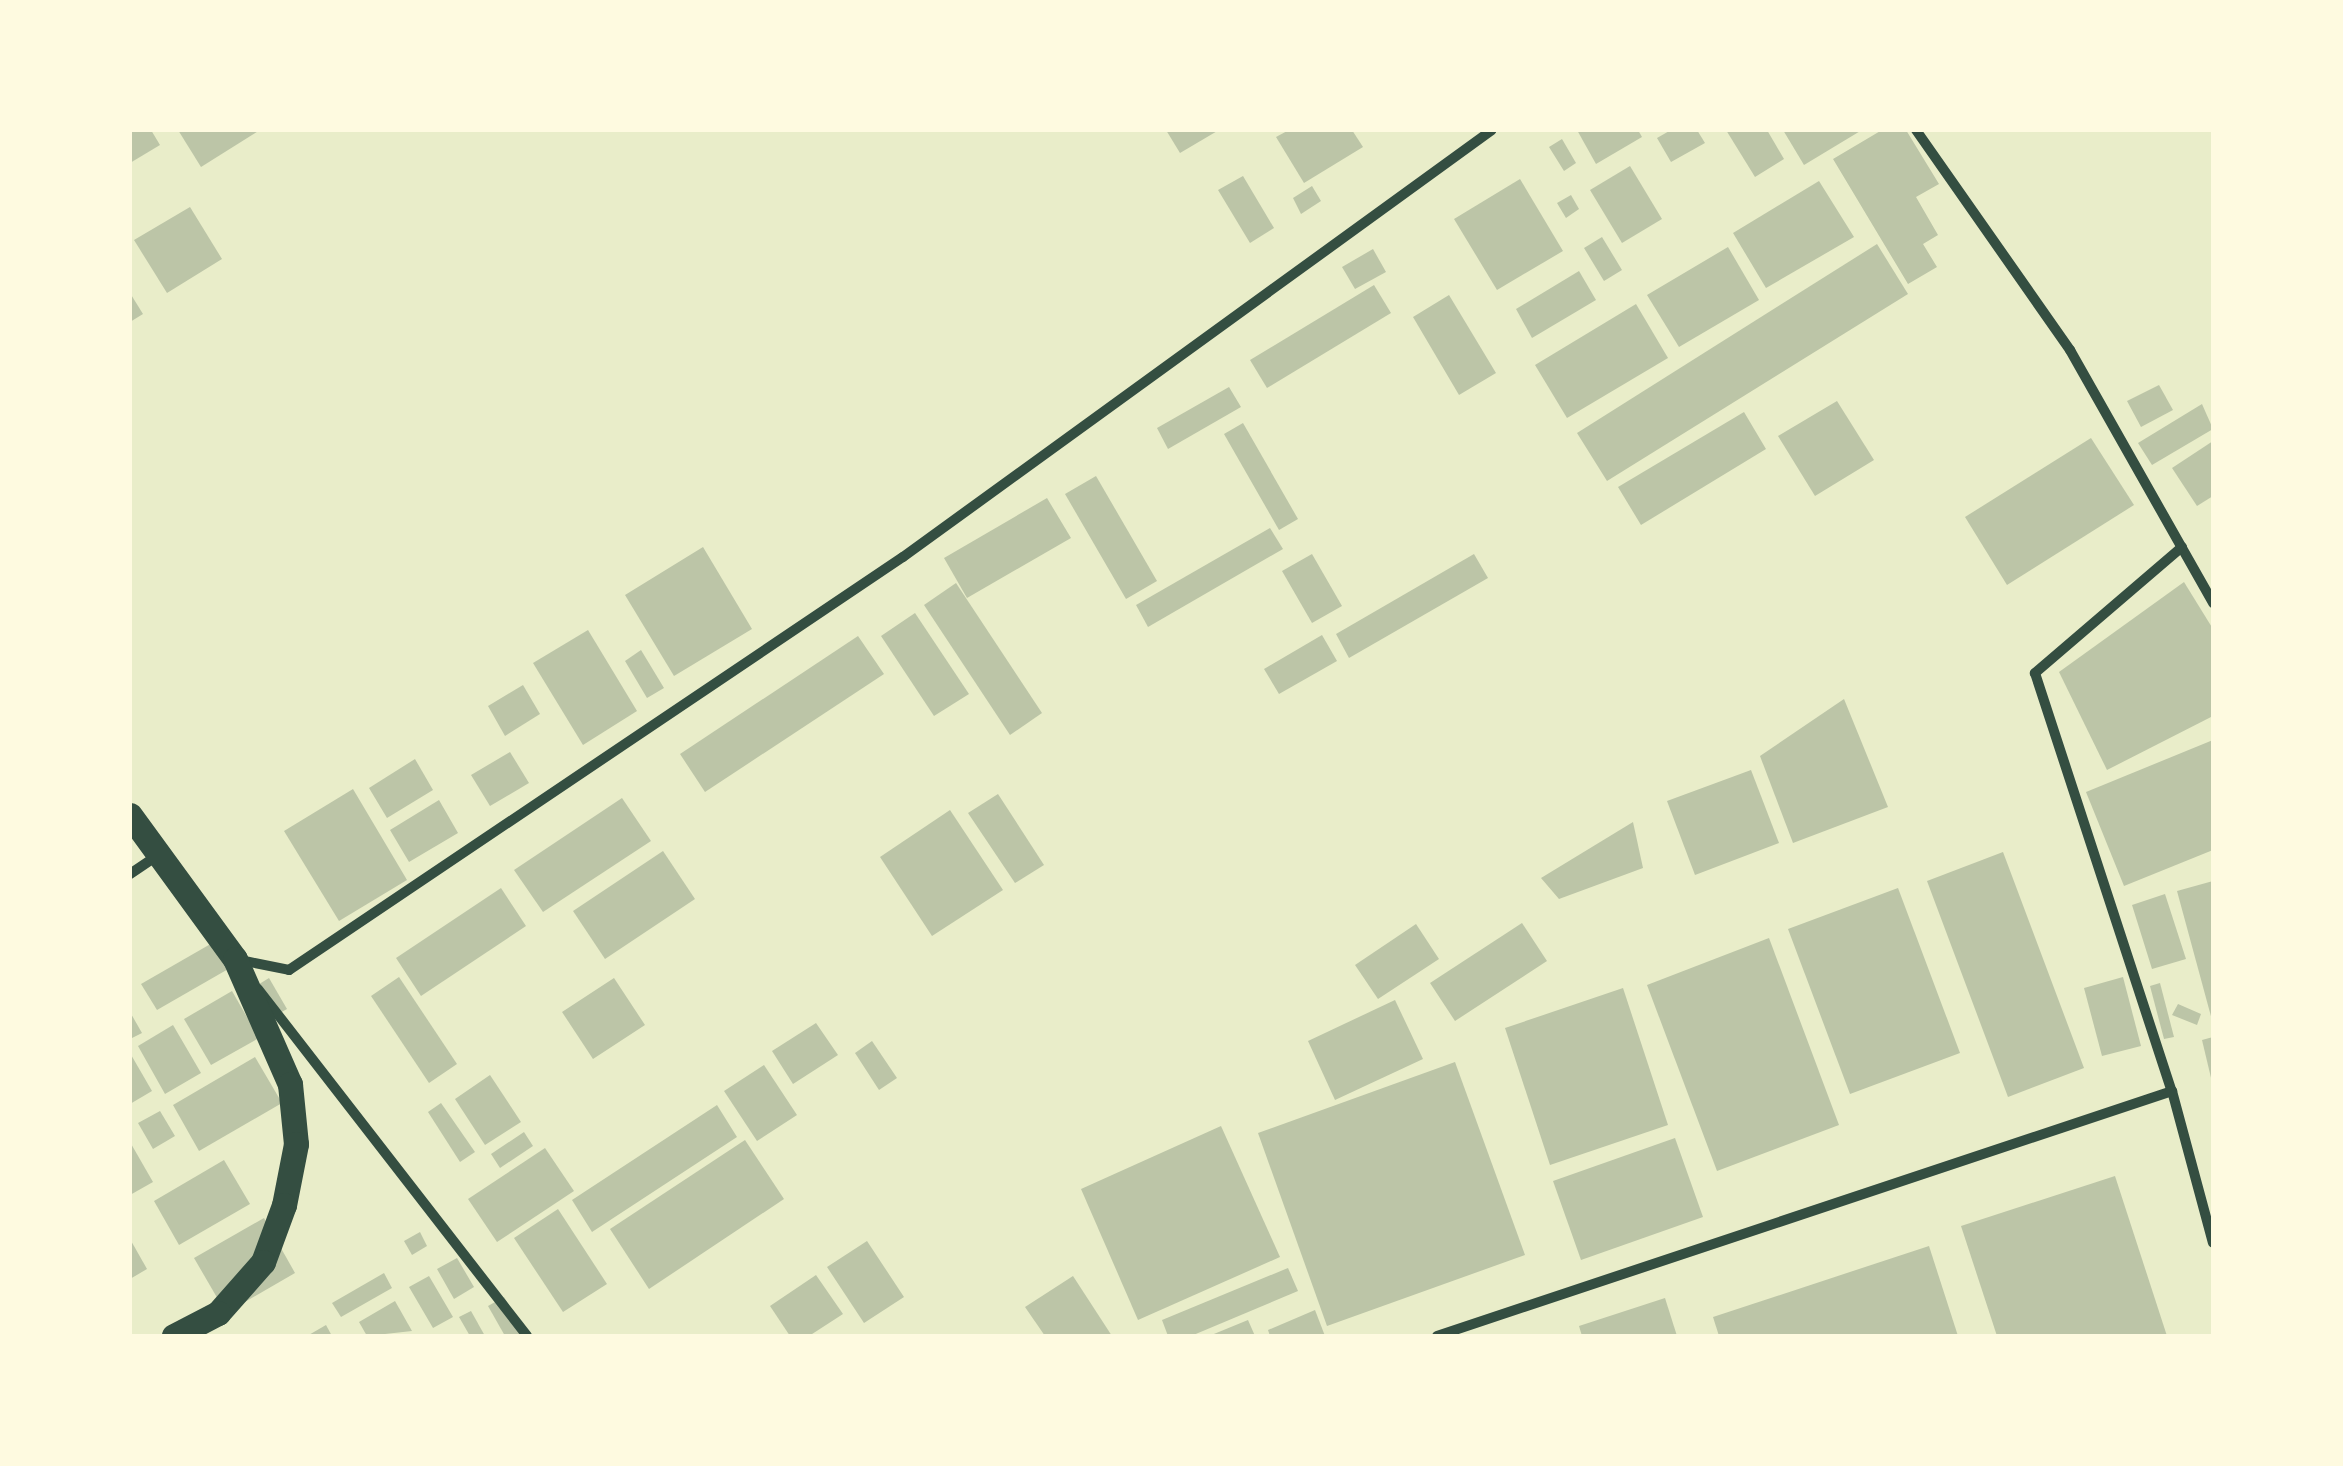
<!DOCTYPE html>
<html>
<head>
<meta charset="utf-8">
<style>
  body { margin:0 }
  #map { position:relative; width:2343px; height:1466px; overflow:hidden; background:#e9edc9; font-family:Arial,sans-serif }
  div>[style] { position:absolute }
  .building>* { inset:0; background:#bcc5a7 }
  .minor>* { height:10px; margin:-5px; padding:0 5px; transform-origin:5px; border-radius:5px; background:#344e41 }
  .primary>* { height:25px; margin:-12.5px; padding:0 12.5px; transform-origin:12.5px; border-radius:12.5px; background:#344e41 }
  span { translate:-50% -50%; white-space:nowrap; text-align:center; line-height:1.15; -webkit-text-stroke:10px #fefae0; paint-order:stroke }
  .frame { position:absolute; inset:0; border:132px solid #fefae0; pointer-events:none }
</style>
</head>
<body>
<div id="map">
  <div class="building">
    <div style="clip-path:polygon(130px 130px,151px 130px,160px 145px,130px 163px)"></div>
    <div style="clip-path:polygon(178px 130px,260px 130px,201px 167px)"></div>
    <div style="clip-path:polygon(1166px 130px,1219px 130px,1180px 153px)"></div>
    <div style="clip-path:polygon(1289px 130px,1352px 130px,1363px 147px,1304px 183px,1276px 137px)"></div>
    <div style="clip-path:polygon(1577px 130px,1638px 130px,1642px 137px,1596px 164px)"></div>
    <div style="clip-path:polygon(1671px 130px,1697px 130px,1705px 143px,1671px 162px,1657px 138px)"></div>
    <div style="clip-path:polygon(1726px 130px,1767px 130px,1784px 159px,1755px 177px)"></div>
    <div style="clip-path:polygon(1783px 130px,1862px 130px,1804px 165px)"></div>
    <div style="clip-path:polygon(1882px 130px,1906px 130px,1939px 184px,1916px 197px,1938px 235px,1923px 244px,1937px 267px,1908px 284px,1833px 159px)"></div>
    <div style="clip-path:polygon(1562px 139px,1576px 163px,1564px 171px,1549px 147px)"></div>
    <div style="clip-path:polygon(1630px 166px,1662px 219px,1622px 243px,1590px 190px)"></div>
    <div style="clip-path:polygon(1243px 176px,1274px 228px,1250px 243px,1218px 190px)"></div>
    <div style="clip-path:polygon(1520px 179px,1563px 251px,1497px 290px,1454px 219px)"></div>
    <div style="clip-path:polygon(1819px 181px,1854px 237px,1766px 288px,1733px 233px)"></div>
    <div style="clip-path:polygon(1312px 186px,1321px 201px,1301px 214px,1293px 198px)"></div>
    <div style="clip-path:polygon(1571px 195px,1579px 209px,1566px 218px,1557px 203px)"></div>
    <div style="clip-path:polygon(190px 207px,222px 259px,167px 293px,134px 240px)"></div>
    <div style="clip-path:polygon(1602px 237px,1622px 270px,1604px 281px,1584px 248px)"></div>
    <div style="clip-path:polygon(1877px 244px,1908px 294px,1607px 481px,1577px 433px)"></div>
    <div style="clip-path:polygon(1728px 247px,1759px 300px,1679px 347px,1647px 295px)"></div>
    <div style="clip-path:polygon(1373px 249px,1386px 272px,1355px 289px,1342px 267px)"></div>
    <div style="clip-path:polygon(1579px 271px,1596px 300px,1532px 338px,1516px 309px)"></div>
    <div style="clip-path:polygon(1374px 285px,1391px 313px,1267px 388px,1250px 360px)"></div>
    <div style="clip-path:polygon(130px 293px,143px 314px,130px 322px)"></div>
    <div style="clip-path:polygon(1449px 295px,1496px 373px,1459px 395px,1413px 317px)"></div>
    <div style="clip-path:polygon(1636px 304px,1668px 358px,1567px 418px,1535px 365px)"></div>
    <div style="clip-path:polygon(2159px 385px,2173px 410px,2141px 427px,2127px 401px)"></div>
    <div style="clip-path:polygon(1229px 387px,1241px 407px,1168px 449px,1157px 428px)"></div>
    <div style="clip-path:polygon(1837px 401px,1874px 460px,1815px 496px,1778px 436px)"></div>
    <div style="clip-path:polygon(2202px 404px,2213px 429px,2152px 465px,2138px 443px)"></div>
    <div style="clip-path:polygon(1744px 412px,1766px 449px,1641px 525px,1618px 487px)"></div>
    <div style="clip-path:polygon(1243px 423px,1298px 519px,1279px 530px,1224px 434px)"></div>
    <div style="clip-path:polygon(2091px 438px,2134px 505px,2007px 585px,1965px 517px)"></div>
    <div style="clip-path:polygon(2213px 441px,2213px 496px,2197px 506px,2172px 468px)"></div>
    <div style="clip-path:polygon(1096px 476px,1157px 581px,1126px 599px,1065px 494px)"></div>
    <div style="clip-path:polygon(1047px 498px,1071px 538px,967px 598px,944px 558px)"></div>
    <div style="clip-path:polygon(1270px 528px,1283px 549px,1148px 627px,1136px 605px)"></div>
    <div style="clip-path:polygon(703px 547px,752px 629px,674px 676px,625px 595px)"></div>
    <div style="clip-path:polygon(1312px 554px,1342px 606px,1312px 623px,1282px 571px)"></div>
    <div style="clip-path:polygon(1474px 554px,1488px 578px,1349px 658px,1336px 634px)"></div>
    <div style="clip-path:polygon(2184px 582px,2213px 629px,2213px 716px,2107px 770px,2059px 672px)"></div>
    <div style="clip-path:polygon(956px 583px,1042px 713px,1010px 735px,924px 605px)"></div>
    <div style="clip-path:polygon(915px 613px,969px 694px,934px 716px,881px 636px)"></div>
    <div style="clip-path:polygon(588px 630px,637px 711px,583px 745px,533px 663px)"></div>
    <div style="clip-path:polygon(1322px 635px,1337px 661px,1279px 694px,1264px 669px)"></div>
    <div style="clip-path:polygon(858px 636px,884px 674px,705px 792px,680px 754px)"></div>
    <div style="clip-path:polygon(641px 650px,664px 688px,647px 698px,625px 661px)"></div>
    <div style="clip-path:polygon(523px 685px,540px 714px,505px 736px,488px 706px)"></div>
    <div style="clip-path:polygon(1844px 699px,1888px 807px,1793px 843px,1760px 756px)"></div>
    <div style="clip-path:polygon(2213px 740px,2213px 850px,2124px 886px,2086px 792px)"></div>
    <div style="clip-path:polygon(510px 752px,529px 783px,490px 806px,471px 775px)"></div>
    <div style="clip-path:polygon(415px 759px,433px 790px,387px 818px,369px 788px)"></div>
    <div style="clip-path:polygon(1751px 770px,1779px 843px,1695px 875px,1667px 801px)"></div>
    <div style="clip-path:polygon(353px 789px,407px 880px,339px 921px,284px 831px)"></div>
    <div style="clip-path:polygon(998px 794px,1044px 865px,1015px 883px,968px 813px)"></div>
    <div style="clip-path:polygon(622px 798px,651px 841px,543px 912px,514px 870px)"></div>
    <div style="clip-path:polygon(439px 800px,458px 833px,409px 862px,390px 830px)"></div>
    <div style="clip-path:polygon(950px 810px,1003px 890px,932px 936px,880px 857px)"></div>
    <div style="clip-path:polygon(1633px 822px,1643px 868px,1559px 899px,1541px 878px)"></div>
    <div style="clip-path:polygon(663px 851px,695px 899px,605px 959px,573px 911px)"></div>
    <div style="clip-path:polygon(2003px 852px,2084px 1068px,2008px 1097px,1927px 881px)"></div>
    <div style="clip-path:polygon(2213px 881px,2213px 1020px,2212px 1020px,2177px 891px)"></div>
    <div style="clip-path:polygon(501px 888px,526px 926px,421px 996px,396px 958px)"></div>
    <div style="clip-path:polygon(1898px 888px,1960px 1053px,1850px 1094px,1788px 929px)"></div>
    <div style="clip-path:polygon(2165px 894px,2186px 959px,2152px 969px,2132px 905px)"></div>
    <div style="clip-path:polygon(1522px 923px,1547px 961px,1455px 1021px,1430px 983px)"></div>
    <div style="clip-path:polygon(1416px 924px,1439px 959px,1378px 999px,1355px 965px)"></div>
    <div style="clip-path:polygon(1769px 938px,1839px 1125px,1717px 1171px,1647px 985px)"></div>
    <div style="clip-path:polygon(214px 942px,230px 968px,157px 1010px,141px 984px)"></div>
    <div style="clip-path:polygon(399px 977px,457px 1064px,429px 1083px,371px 996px)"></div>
    <div style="clip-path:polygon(2123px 977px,2141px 1046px,2102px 1056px,2084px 988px)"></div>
    <div style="clip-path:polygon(269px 978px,287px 1009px,264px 1022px,246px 992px)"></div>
    <div style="clip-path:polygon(614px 978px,645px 1025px,593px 1059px,562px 1012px)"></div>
    <div style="clip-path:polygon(2160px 983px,2174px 1037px,2164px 1039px,2150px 986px)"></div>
    <div style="clip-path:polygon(1623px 988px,1668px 1125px,1550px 1165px,1505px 1028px)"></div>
    <div style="clip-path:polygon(232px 991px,259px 1038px,211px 1065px,184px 1019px)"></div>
    <div style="clip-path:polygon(1395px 1000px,1423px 1059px,1335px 1100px,1308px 1041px)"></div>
    <div style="clip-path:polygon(2178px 1004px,2201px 1014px,2197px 1025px,2172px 1015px)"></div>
    <div style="clip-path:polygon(130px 1012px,142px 1033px,130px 1039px)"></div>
    <div style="clip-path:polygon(816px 1023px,838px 1055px,793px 1084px,772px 1051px)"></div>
    <div style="clip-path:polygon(173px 1025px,201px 1073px,165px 1094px,138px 1046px)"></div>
    <div style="clip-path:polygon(2213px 1037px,2213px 1082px,2212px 1082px,2202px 1040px)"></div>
    <div style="clip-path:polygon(872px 1041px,897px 1078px,879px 1090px,855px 1053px)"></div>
    <div style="clip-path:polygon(130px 1053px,152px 1091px,130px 1104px)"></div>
    <div style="clip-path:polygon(255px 1057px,282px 1103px,199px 1151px,173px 1105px)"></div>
    <div style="clip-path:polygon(1455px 1062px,1525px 1255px,1327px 1326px,1258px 1133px)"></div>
    <div style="clip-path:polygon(764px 1065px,797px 1115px,757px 1141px,724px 1091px)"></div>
    <div style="clip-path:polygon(490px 1075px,521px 1122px,485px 1145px,455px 1099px)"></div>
    <div style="clip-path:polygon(441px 1103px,475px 1152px,460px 1162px,428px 1112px)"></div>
    <div style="clip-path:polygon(717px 1105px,737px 1137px,592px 1232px,572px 1200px)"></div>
    <div style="clip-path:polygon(160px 1111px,175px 1136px,153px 1149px,138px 1123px)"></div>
    <div style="clip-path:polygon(1221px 1126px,1280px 1257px,1138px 1320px,1081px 1189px)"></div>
    <div style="clip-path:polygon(524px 1132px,533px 1146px,500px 1168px,491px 1154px)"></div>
    <div style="clip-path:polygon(1675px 1138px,1703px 1217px,1581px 1260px,1553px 1181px)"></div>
    <div style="clip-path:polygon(745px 1140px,784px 1199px,649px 1289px,610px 1229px)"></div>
    <div style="clip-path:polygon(130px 1142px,153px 1182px,130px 1195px)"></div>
    <div style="clip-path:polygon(545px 1148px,574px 1191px,497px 1242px,468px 1199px)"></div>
    <div style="clip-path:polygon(224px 1160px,250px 1204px,179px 1245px,154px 1201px)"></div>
    <div style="clip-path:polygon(2115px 1176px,2167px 1336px,1997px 1336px,1961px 1226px)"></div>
    <div style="clip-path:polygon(558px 1209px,607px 1284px,563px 1312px,514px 1238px)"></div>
    <div style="clip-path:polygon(264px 1218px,295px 1273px,226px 1313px,194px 1258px)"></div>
    <div style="clip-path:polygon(420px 1232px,427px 1246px,412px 1255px,404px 1241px)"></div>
    <div style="clip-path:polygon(130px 1239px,147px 1269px,130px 1279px)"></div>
    <div style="clip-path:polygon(867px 1241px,904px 1297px,864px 1323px,827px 1267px)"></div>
    <div style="clip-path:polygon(1929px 1246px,1958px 1336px,1719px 1336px,1713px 1317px)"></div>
    <div style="clip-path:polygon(457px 1258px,474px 1287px,454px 1299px,437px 1269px)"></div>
    <div style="clip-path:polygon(1288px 1268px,1298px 1291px,1191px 1336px,1168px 1336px,1162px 1320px)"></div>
    <div style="clip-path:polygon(384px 1273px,392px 1288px,341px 1317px,332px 1303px)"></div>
    <div style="clip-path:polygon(816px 1275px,843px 1314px,809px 1336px,790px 1336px,770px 1306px)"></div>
    <div style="clip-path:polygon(429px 1276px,453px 1317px,433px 1328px,409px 1287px)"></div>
    <div style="clip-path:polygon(1073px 1276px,1112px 1336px,1045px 1336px,1025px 1307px)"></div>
    <div style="clip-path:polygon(504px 1297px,527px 1336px,505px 1336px,488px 1306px)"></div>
    <div style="clip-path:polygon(1665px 1298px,1677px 1336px,1582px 1336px,1579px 1326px)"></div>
    <div style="clip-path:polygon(395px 1301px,412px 1331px,367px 1336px,359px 1322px)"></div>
    <div style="clip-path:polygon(1315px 1310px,1325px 1336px,1270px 1336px,1268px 1330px)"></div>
    <div style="clip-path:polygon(471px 1311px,485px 1336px,470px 1336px,459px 1317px)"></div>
    <div style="clip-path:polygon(1248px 1320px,1255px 1336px,1209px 1336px)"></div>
    <div style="clip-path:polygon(326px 1325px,332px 1336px,307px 1336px)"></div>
  </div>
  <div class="minor">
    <div style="left:1916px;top:130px;width:269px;rotate:55deg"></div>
    <div style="left:2070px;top:350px;width:291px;rotate:60.5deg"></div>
    <div style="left:2182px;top:547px;width:194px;rotate:139.4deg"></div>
    <div style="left:2035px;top:673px;width:440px;rotate:71.9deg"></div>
    <div style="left:2172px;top:1091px;width:157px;rotate:74.9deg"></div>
    <div style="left:130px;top:874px;width:34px;rotate:-34deg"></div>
    <div style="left:240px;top:960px;width:50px;rotate:11.5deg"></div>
    <div style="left:289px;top:970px;width:740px;rotate:-33.93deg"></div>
    <div style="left:903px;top:557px;width:727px;rotate:-35.94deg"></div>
    <div style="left:258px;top:989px;width:439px;rotate:52.2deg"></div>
    <div style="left:1437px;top:1336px;width:775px;rotate:-18.43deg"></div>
  </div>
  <div class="primary">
    <div style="left:130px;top:815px;width:178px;rotate:53.9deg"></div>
    <div style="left:235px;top:959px;width:137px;rotate:66.3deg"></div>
    <div style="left:290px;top:1084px;width:60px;rotate:84.3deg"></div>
    <div style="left:296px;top:1144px;width:62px;rotate:101.1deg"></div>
    <div style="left:284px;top:1205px;width:61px;rotate:110.2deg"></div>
    <div style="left:263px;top:1262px;width:68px;rotate:131.4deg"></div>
    <div style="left:218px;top:1313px;width:50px;rotate:152.4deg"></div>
  </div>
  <div class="frame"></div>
</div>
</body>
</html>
